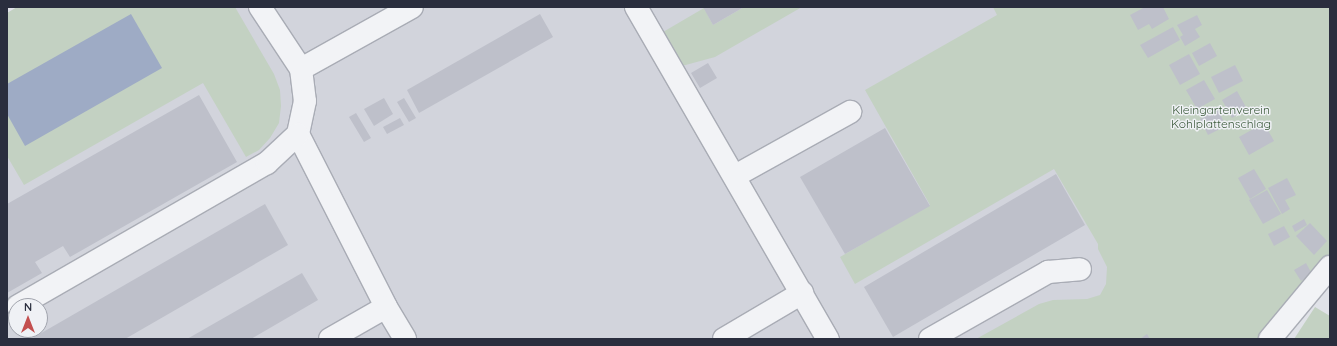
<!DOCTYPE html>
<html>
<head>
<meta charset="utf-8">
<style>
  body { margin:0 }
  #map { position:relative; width:1337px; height:346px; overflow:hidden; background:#e0e2e8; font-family:Quicksand,sans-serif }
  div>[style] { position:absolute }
  .built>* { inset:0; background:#d2d4dc }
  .green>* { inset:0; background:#c3d1c2 }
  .water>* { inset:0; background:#9eabc5 }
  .building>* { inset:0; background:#bec0ca }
  .roads { filter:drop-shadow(1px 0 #a9acb5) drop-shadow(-1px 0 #a9acb5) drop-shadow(0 1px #a9acb5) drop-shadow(0 -1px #a9acb5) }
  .minor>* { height:22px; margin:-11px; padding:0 11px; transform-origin:11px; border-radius:11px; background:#f2f3f6 }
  span { translate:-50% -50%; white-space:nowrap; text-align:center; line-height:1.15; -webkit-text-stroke:3px #eff1f5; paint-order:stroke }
  .park-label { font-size:12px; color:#395838 }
  .frame { position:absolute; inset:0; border:8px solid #2a2e3e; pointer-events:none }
  .north { position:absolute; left:8px; top:298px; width:40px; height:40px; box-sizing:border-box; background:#eff1f5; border:1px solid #a0a3ac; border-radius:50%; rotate:0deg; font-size:11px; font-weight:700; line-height:16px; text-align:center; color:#2a2e3e }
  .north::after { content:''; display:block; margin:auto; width:14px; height:18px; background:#c34f4f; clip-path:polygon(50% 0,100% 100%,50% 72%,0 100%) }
</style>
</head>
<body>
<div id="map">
  <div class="built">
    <div style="clip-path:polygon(evenodd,39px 7px,1032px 7px,1222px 339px,7px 339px,7px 26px,39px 7px,16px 306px,40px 306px,40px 330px,16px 330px,16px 306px)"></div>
  </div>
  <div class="green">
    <div style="clip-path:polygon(17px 7px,235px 7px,274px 74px,280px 90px,281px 106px,279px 123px,270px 138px,259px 150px,246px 157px,203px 83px,24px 185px,7px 156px,7px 13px)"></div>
    <div style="clip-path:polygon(744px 7px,802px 7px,715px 57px,682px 66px,663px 32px,704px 8px,713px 25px)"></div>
    <div style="clip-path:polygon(993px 7px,1330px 7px,1330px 253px,1261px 339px,1150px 339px,1147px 335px,1140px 339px,976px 339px,1039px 304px,1053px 300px,1087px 299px,1100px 295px,1106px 284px,1107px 267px,1098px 249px,1098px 244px,1054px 169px,855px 284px,840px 257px,930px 205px,865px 90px,997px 15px)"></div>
    <div style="clip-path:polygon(1315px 307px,1330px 316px,1330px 339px,1294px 339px)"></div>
  </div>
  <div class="water">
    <div style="clip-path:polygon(131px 14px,162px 68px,25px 146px,7px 114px,7px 84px)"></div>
  </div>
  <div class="building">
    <div style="clip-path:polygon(703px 7px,744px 7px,713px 25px)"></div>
    <div style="clip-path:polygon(1145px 7px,1163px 7px,1169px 19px,1152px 29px,1149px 24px,1138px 30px,1130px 15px)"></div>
    <div style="clip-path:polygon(540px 14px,553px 37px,419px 113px,407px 90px)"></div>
    <div style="clip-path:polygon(1197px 15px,1202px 25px,1195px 29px,1200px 37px,1185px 46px,1180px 37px,1183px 35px,1177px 25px)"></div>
    <div style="clip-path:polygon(1173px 27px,1180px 40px,1148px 58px,1140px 45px)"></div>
    <div style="clip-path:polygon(1210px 43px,1217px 56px,1199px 66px,1192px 53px)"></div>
    <div style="clip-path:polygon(1189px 54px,1200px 74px,1180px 85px,1169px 65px)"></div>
    <div style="clip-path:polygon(708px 63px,717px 78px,700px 88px,691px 73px)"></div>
    <div style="clip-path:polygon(1235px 65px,1243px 81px,1219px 93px,1211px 77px)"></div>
    <div style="clip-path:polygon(1204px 80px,1215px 99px,1197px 109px,1186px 90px)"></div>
    <div style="clip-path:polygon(1237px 91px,1247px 109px,1232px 118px,1222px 100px)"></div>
    <div style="clip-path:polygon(199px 95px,237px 162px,70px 257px,63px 246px,35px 262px,42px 273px,7px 293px,7px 204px)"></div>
    <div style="clip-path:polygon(384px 98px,393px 114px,374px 126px,364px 109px)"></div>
    <div style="clip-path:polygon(404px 98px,416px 118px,409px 122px,397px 102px)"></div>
    <div style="clip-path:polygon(1218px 110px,1226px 126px,1208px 135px,1200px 119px)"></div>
    <div style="clip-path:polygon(356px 113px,371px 138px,364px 142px,349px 117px)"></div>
    <div style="clip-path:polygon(400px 118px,404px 125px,387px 134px,383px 127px)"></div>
    <div style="clip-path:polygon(1264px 123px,1274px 141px,1249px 155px,1239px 137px)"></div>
    <div style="clip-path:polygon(885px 128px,930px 206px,845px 254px,800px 177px)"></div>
    <div style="clip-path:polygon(1254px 169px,1266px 189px,1250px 199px,1238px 178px)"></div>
    <div style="clip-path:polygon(1056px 174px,1085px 225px,893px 337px,864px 287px)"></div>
    <div style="clip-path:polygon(1287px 178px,1296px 195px,1285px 200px,1290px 209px,1282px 214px,1268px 188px)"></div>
    <div style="clip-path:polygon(1267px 190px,1281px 214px,1263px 224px,1249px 200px)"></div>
    <div style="clip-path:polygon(265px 204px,288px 245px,125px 339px,31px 339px)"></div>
    <div style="clip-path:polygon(1304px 219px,1307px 225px,1295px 232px,1292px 226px)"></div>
    <div style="clip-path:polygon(1310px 223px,1327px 241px,1314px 255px,1296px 236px)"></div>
    <div style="clip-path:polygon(1284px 226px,1290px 237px,1274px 246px,1268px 234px)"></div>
    <div style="clip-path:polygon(1306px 263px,1312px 274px,1301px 281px,1294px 270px)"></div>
    <div style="clip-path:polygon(302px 273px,318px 300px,251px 339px,187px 339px)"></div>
    <div style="clip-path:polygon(1147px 334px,1150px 339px,1140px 339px)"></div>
  </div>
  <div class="roads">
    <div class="minor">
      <div style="left:260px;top:7px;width:74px;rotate:56.5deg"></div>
      <div style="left:301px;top:69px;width:32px;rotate:83deg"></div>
      <div style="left:305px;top:101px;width:34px;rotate:102deg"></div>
      <div style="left:298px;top:134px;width:194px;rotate:63deg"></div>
      <div style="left:386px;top:307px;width:37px;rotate:59deg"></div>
      <div style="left:636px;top:7px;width:384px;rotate:60deg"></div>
      <div style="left:301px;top:69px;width:127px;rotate:-29.2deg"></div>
      <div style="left:735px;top:176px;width:132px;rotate:-29.1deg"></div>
      <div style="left:18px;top:306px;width:287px;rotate:-29.9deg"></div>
      <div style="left:267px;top:163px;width:42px;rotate:-43.1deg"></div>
      <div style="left:330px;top:339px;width:64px;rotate:-29.7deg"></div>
      <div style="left:724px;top:339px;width:91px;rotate:-30.5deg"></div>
      <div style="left:930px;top:339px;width:136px;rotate:-29.6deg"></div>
      <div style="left:1048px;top:272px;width:32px;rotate:-5deg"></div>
      <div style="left:1270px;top:339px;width:94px;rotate:-50.2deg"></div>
    </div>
  </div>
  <div class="park-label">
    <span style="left:1221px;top:117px">Kleingartenverein<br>Kohlplattenschlag</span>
  </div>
  <div class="frame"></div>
  <div class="north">N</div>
</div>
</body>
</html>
